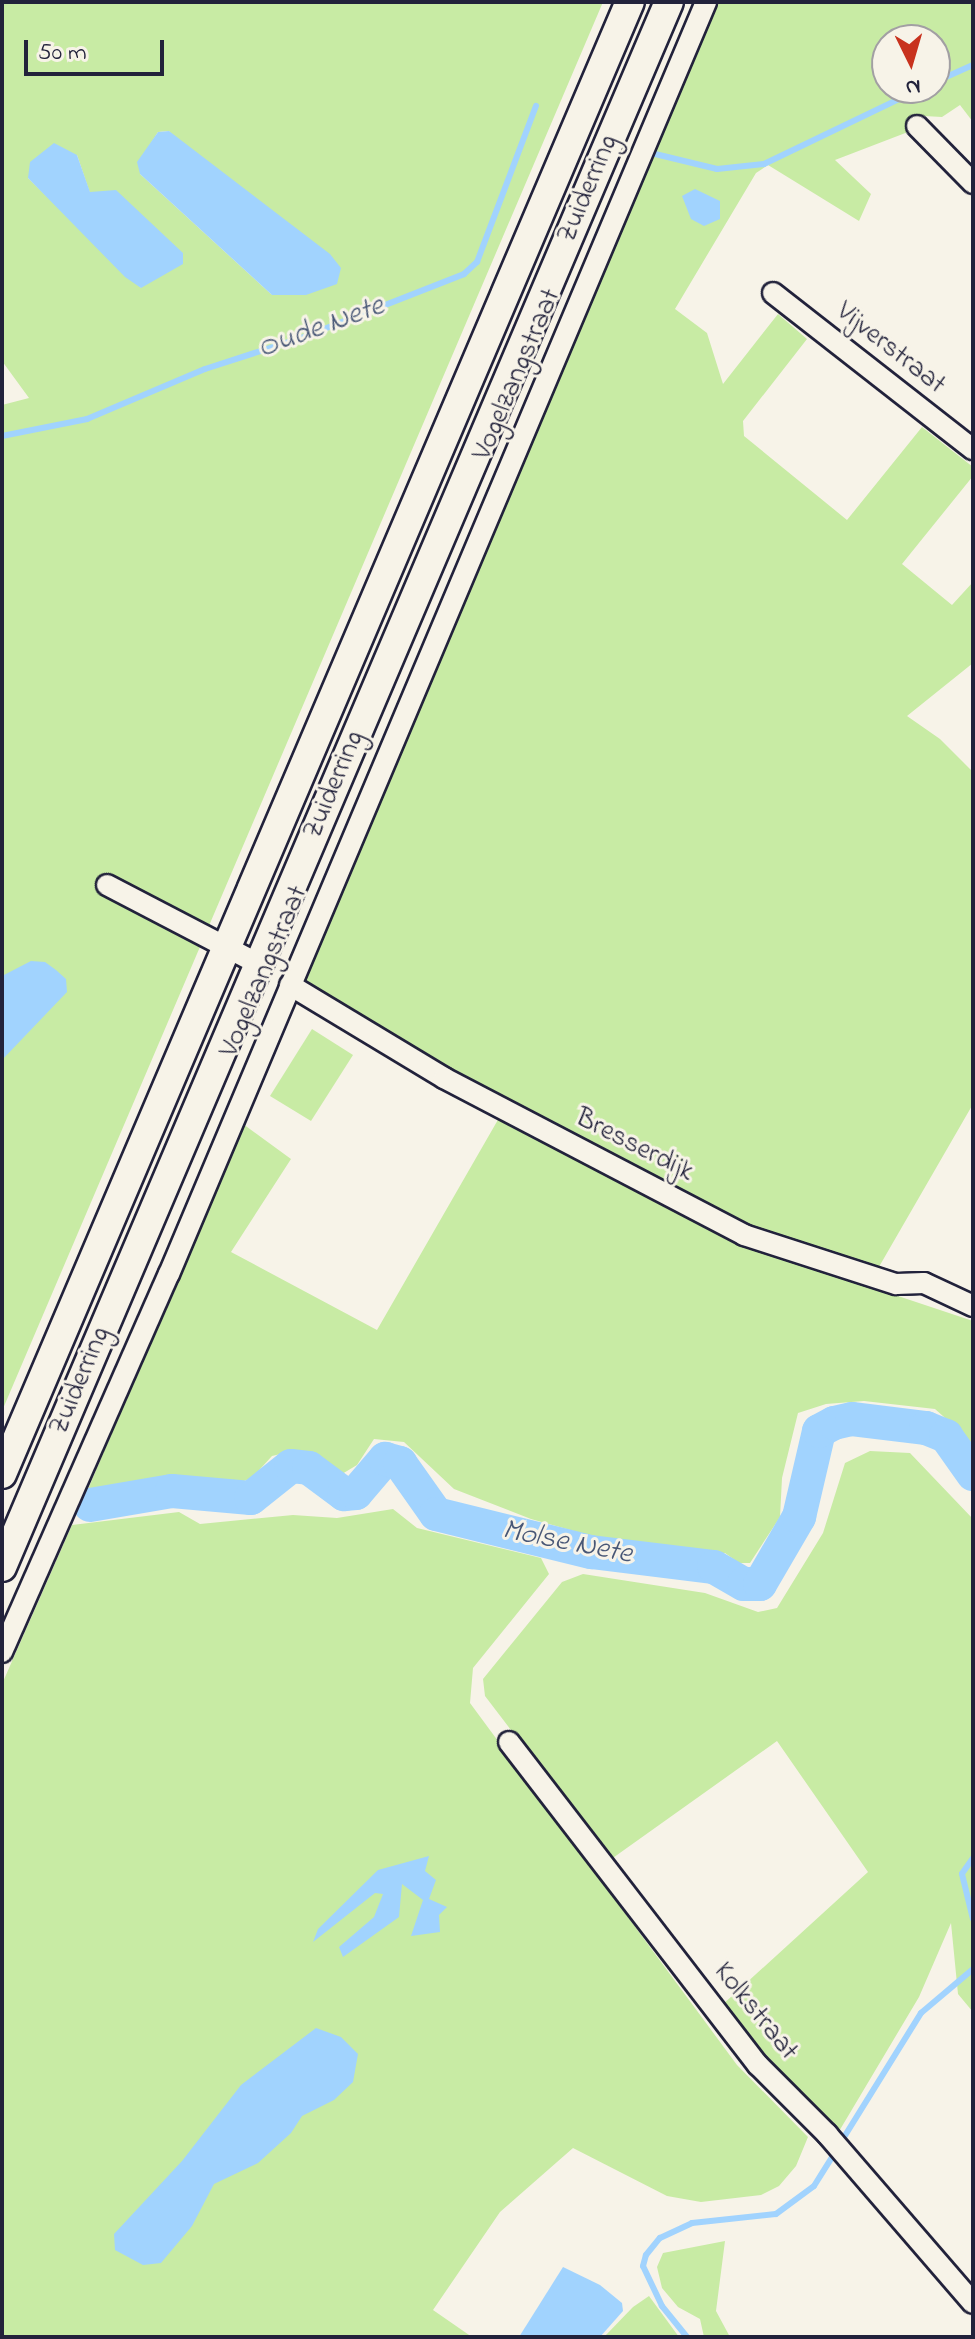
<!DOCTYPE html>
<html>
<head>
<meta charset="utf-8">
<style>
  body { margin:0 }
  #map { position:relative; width:975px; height:2339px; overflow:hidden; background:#f7f3e8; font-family:"Indie Flower",sans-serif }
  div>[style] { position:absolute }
  .green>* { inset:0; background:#c8eba4 }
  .water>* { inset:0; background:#a1d3fe }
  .stream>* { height:6px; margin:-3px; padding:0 3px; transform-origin:3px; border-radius:3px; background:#a1d3fe }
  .river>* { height:34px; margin:-17px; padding:0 17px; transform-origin:17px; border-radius:17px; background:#a1d3fe }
  .roads { filter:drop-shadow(2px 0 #22223b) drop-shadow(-2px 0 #22223b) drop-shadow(0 2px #22223b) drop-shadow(0 -2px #22223b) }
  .minor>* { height:20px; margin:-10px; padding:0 10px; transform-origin:10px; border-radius:10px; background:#f7f3e8 }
  .highway>* { height:28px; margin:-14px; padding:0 14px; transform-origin:14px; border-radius:14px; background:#f7f3e8 }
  span { translate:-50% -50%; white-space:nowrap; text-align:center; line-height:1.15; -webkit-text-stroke:6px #f7f3e8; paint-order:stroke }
  .street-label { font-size:28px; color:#22223b }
  .water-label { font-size:30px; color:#485776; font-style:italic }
  .frame { position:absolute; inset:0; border:4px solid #22223b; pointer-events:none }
  .north { position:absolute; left:871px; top:24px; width:80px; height:80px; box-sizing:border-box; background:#f7f3e8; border:2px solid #a29fa3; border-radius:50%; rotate:175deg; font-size:22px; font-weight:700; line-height:32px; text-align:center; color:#22223b }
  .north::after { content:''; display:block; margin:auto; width:28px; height:36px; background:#c8321e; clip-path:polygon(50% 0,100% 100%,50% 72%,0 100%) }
  .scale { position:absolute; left:24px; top:40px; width:140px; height:36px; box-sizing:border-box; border:4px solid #22223b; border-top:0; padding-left:10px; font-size:24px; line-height:28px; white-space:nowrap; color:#22223b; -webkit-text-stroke:6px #f7f3e8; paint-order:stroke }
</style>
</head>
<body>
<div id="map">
  <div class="green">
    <div style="clip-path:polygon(evenodd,2px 2px,603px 2px,2px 1411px,2px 405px,29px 398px,2px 361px,2px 2px,169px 131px,177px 141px,272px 295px,140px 174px,149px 146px,158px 132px,169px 131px,2px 2px,77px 155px,90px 193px,141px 288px,28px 178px,77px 155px)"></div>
    <div style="clip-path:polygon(evenodd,715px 2px,973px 2px,973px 122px,960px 105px,942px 117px,924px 116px,908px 132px,835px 160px,871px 194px,859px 221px,768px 165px,756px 173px,675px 309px,707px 333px,723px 384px,778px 314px,807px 339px,743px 421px,744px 436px,847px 520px,922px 427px,973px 467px,973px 476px,902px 564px,952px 605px,973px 582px,973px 663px,907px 716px,940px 739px,973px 772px,973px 1104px,876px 1272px,773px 1238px,681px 1194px,504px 1101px,305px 985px,303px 976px,715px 2px,887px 40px,935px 40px,935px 88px,887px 88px,887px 40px)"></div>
    <div style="clip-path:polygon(312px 1029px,353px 1055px,311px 1121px,270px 1096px)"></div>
    <div style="clip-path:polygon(499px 1118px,730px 1240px,973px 1321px,973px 1457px,960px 1431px,935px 1409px,864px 1401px,826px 1404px,798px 1413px,782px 1478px,780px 1517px,750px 1563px,739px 1563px,725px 1553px,697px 1557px,642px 1550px,531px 1519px,454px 1489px,404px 1442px,374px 1439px,357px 1465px,342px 1474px,310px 1455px,289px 1452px,272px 1456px,252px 1478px,227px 1487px,191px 1477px,86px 1494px,243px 1124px,291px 1159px,231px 1252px,377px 1330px)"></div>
    <div style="clip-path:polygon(870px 1451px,910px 1453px,973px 1519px,973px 2012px,958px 1994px,951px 1923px,919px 1997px,838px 2133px,721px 2006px,868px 1872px,777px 1741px,610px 1860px,485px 1696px,483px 1679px,562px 1582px,583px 1574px,705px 1593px,758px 1612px,777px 1608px,823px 1533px,845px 1463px)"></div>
    <div style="clip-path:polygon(393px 1509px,417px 1528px,541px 1558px,549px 1574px,473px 1668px,470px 1703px,737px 2065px,808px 2137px,796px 2166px,779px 2186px,761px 2195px,701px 2202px,667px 2196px,573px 2148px,500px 2212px,433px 2310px,472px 2337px,2px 2337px,2px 1684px,72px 1525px,179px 1512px,200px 1524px,293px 1515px,337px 1518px)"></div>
    <div style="clip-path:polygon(725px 2241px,716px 2311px,730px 2337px,704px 2337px,700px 2319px,678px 2307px,662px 2288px,657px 2267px,663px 2253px)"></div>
    <div style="clip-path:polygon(649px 2296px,679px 2337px,604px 2337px,633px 2307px)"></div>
  </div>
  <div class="water">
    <div style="clip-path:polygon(169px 131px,330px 254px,341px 268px,337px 284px,306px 295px,272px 295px,140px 174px,137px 162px,158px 132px)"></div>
    <div style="clip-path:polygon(54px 143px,77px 155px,90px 192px,116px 190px,183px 253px,183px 264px,141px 288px,125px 277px,28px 178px,30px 162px)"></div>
    <div style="clip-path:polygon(695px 189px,720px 201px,720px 219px,704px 226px,691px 219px,682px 196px)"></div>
    <div style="clip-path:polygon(31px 961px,45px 962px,56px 970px,66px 979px,67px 992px,2px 1060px,2px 976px)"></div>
    <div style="clip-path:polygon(429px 1856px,425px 1871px,436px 1880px,429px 1899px,447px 1907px,439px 1915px,440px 1932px,411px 1936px,423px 1900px,402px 1884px,399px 1917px,343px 1957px,339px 1947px,374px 1917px,383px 1894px,375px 1893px,313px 1942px,318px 1929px,378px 1870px)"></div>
    <div style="clip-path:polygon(316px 2028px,341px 2037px,358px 2054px,353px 2082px,334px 2100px,302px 2116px,291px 2133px,258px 2163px,214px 2184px,192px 2226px,161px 2263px,143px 2265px,115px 2250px,114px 2234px,182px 2161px,241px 2085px)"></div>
    <div style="clip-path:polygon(563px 2267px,600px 2285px,622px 2303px,623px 2311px,600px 2337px,519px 2337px)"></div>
  </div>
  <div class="stream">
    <div style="left:935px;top:82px;width:42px;rotate:-24.1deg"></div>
    <div style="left:651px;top:153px;width:68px;rotate:13.6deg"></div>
    <div style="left:717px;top:169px;width:47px;rotate:-6.1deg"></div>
    <div style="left:764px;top:164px;width:175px;rotate:-25.7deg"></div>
    <div style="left:2px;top:436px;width:87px;rotate:-11.3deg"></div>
    <div style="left:87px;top:419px;width:128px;rotate:-23deg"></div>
    <div style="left:205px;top:369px;width:101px;rotate:-17.9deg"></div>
    <div style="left:301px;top:338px;width:175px;rotate:-21.4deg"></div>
    <div style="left:464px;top:274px;width:18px;rotate:-43deg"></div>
    <div style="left:477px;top:262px;width:167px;rotate:-69.3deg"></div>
    <div style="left:973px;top:1858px;width:19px;rotate:125deg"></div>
    <div style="left:962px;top:1874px;width:46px;rotate:76.3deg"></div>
    <div style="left:841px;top:2142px;width:152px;rotate:-58.2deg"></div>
    <div style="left:921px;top:2013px;width:68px;rotate:-40.2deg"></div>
    <div style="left:687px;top:2337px;width:40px;rotate:-129deg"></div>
    <div style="left:662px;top:2306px;width:44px;rotate:-115.4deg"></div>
    <div style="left:643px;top:2266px;width:11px;rotate:-75deg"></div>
    <div style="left:646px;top:2255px;width:22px;rotate:-51deg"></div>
    <div style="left:660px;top:2238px;width:35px;rotate:-25deg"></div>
    <div style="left:692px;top:2223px;width:84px;rotate:-6.1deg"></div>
    <div style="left:776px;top:2214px;width:47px;rotate:-36.4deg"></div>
    <div style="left:814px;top:2186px;width:40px;rotate:-58deg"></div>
  </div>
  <div class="river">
    <div style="left:90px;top:1505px;width:83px;rotate:-9.7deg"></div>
    <div style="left:172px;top:1491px;width:79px;rotate:5.1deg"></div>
    <div style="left:251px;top:1498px;width:51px;rotate:-38.7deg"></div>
    <div style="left:291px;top:1466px;width:18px;rotate:6deg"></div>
    <div style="left:309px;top:1468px;width:44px;rotate:36.6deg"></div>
    <div style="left:344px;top:1494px;width:12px;rotate:-5deg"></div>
    <div style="left:356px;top:1493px;width:45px;rotate:-49.5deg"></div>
    <div style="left:385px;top:1459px;width:16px;rotate:15deg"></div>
    <div style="left:400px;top:1463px;width:62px;rotate:54.8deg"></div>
    <div style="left:436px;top:1514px;width:160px;rotate:13.8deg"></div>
    <div style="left:591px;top:1552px;width:124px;rotate:7deg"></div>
    <div style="left:714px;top:1567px;width:34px;rotate:30deg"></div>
    <div style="left:744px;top:1584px;width:16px"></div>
    <div style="left:760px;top:1584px;width:78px;rotate:-59.8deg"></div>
    <div style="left:799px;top:1517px;width:88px;rotate:-76.9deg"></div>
    <div style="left:819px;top:1431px;width:17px;rotate:-28deg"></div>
    <div style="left:834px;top:1423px;width:18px;rotate:-13deg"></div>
    <div style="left:852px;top:1419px;width:75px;rotate:6.9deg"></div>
    <div style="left:926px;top:1428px;width:22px;rotate:22deg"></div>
    <div style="left:946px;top:1436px;width:47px;rotate:54.6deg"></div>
  </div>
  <div class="roads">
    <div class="minor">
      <div style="left:917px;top:126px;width:80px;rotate:45.5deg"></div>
      <div style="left:773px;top:293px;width:254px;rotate:38deg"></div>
      <div style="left:107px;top:885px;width:171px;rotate:27.5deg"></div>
      <div style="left:290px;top:985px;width:180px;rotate:31.1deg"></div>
      <div style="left:444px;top:1078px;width:339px;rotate:27.6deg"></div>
      <div style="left:744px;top:1235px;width:160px;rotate:17.9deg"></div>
      <div style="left:896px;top:1284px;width:28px;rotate:-2deg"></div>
      <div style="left:924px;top:1283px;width:54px;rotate:25.1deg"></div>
      <div style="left:2px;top:1652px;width:413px;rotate:-66.2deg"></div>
      <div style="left:169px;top:1274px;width:1381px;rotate:-67.11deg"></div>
      <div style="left:509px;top:1742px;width:408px;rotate:52.4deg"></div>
      <div style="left:758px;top:2065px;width:98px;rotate:45deg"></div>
      <div style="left:827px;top:2134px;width:223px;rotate:49.2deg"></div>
    </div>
    <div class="highway">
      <div style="left:2px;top:1474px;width:1600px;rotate:-66.9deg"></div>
      <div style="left:2px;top:1567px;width:1701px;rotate:-66.92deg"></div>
    </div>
  </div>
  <div class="street-label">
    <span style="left:589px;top:189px;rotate:-67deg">Zuiderring</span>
    <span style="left:890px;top:349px;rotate:38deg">Vijverstraat</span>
    <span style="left:518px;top:375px;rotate:-67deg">Vogelzangstraat</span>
    <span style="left:335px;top:785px;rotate:-67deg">Zuiderring</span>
    <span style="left:265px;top:972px;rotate:-67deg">Vogelzangstraat</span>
    <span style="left:634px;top:1146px;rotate:27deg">Bresserdijk</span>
    <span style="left:81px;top:1381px;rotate:-67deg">Zuiderring</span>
    <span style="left:755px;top:2012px;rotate:51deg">Kolkstraat</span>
  </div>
  <div class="water-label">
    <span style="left:321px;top:328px;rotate:-20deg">Oude Nete</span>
    <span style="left:567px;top:1543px;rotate:11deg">Molse Nete</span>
  </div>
  <div class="frame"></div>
  <div class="north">N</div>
  <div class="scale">50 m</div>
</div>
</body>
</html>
